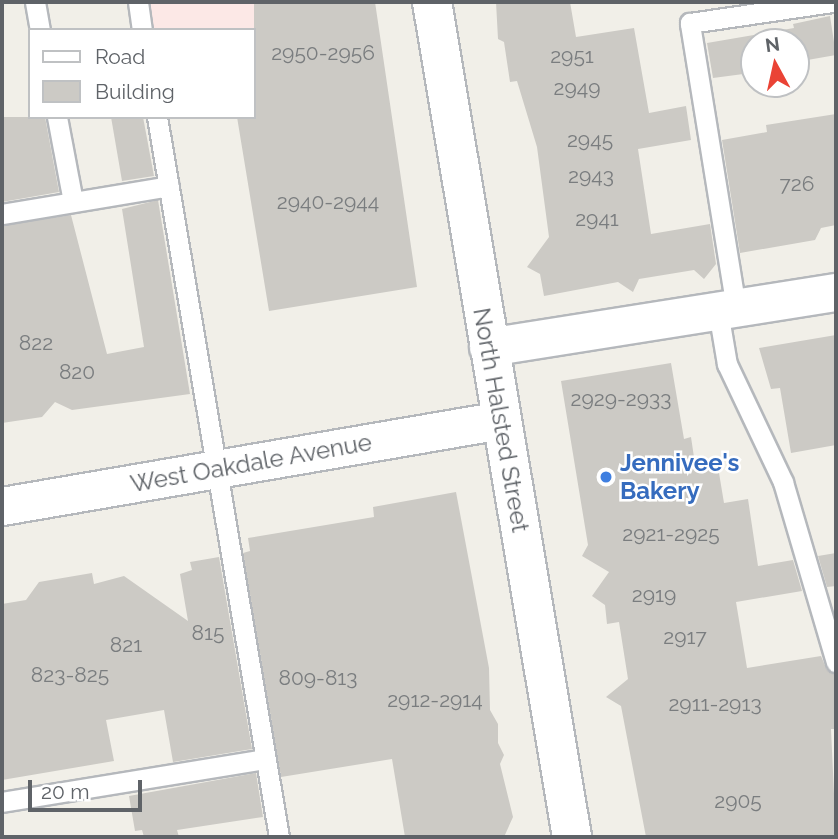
<!DOCTYPE html>
<html>
<head>
<meta charset="utf-8">
<style>
  body { margin:0 }
  #map { position:relative; width:838px; height:839px; overflow:hidden; background:#f1efe8; font-family:Raleway,sans-serif }
  div>[style] { position:absolute }
  .medical>* { inset:0; background:#fce8e6 }
  .building>* { inset:0; background:#cccac5 }
  .roads { filter:drop-shadow(2px 0 #b5b8bc) drop-shadow(-2px 0 #b5b8bc) drop-shadow(0 2px #b5b8bc) drop-shadow(0 -2px #b5b8bc) }
  .service>* { height:19px; margin:-9.5px; padding:0 9.5px; transform-origin:9.5px; border-radius:9.5px; background:#fff }
  .minor>* { height:37px; margin:-18.5px; padding:0 18.5px; transform-origin:18.5px; border-radius:18.5px; background:#fff }
  .secondary>* { height:38px; margin:-19px; padding:0 19px; transform-origin:19px; border-radius:19px; background:#fff }
  .dots>* { width:19px; height:19px; translate:-50% -50%; box-sizing:border-box; border:4px solid #fff; border-radius:50% }
  span { translate:-50% -50%; white-space:nowrap; text-align:center; line-height:1.15; -webkit-text-stroke:5px #fff; paint-order:stroke }
  .number-label { font-size:21px; color:#7a7d7f }
  .number-label span { -webkit-text-stroke-width:0 }
  .street-label { font-size:24px; color:#5f6368 }
  .shop-label { font-size:24px; color:#366cbe; font-weight:700 }
  .left { translate:0 -50%; text-align:left }
  .frame { position:absolute; inset:0; border:4px solid #5f6368; pointer-events:none }
  .legend { position:absolute; left:28px; top:28px; width:228px; height:91px; box-sizing:border-box; background:#fff; border:2px solid #bfc1c3; margin:0; padding:9px 12px; list-style:none; font-size:21px; color:#5f6368 }
  .legend li { display:flex; align-items:center; gap:14px; height:35px }
  .legend b { width:35px; border:2px solid #bfc1c3 }
  .north { position:absolute; left:740px; top:28px; width:70px; height:70px; box-sizing:border-box; background:#fff; border:2px solid #bfc1c3; border-radius:50%; rotate:352deg; font-size:19px; font-weight:700; line-height:28px; text-align:center; color:#5f6368 }
  .north::after { content:''; display:block; margin:auto; width:24px; height:32px; background:#ea4335; clip-path:polygon(50% 0,100% 100%,50% 72%,0 100%) }
  .scale { position:absolute; left:28px; top:780px; width:114px; height:32px; box-sizing:border-box; border:4px solid #5f6368; border-top:0; padding-left:9px; font-size:21px; line-height:24px; white-space:nowrap; color:#5f6368; -webkit-text-stroke:5px #fff; paint-order:stroke }
</style>
</head>
<body>
<div id="map">
  <div class="medical">
    <div style="clip-path:polygon(138px 2px,255px 2px,273px 106px,254px 109px,254px 30px,142px 30px)"></div>
  </div>
  <div class="building">
    <div style="clip-path:polygon(254px 2px,375px 2px,417px 287px,269px 311px,237px 117px,254px 117px)"></div>
    <div style="clip-path:polygon(496px 2px,570px 2px,576px 37px,634px 28px,649px 113px,686px 106px,691px 140px,638px 149px,651px 234px,710px 224px,716px 264px,704px 279px,694px 270px,639px 279px,633px 292px,618px 282px,544px 296px,540px 274px,527px 267px,549px 237px,537px 147px,517px 81px,510px 82px,504px 42px,498px 39px)"></div>
    <div style="clip-path:polygon(830px 16px,836px 55px,796px 62px,796px 42px,754px 42px,751px 73px,713px 78px,707px 43px,794px 28px,793px 24px)"></div>
    <div style="clip-path:polygon(836px 114px,836px 225px,821px 228px,815px 240px,740px 253px,722px 140px,767px 132px,766px 125px)"></div>
    <div style="clip-path:polygon(2px 117px,45px 117px,59px 192px,2px 202px)"></div>
    <div style="clip-path:polygon(111px 117px,143px 117px,154px 176px,122px 181px)"></div>
    <div style="clip-path:polygon(158px 200px,190px 394px,72px 410px,55px 402px,42px 417px,2px 423px,2px 226px,71px 215px,107px 354px,144px 347px,122px 209px)"></div>
    <div style="clip-path:polygon(836px 335px,836px 445px,791px 453px,780px 388px,771px 389px,759px 348px)"></div>
    <div style="clip-path:polygon(671px 363px,684px 439px,691px 437px,695px 464px,717px 461px,724px 503px,748px 499px,758px 566px,793px 560px,802px 591px,736px 602px,747px 668px,821px 656px,827px 670px,836px 674px,836px 729px,831px 729px,836px 837px,646px 837px,621px 706px,606px 697px,628px 679px,619px 622px,607px 624px,605px 605px,592px 596px,609px 572px,582px 556px,588px 545px,561px 381px)"></div>
    <div style="clip-path:polygon(456px 492px,489px 668px,490px 710px,498px 724px,498px 743px,504px 755px,500px 764px,513px 817px,504px 837px,405px 837px,392px 759px,281px 777px,243px 553px,250px 551px,248px 538px,374px 517px,373px 507px)"></div>
    <div style="clip-path:polygon(836px 553px,836px 586px,827px 587px,818px 556px)"></div>
    <div style="clip-path:polygon(219px 557px,252px 749px,173px 762px,164px 710px,106px 720px,114px 761px,2px 780px,2px 604px,26px 600px,39px 582px,92px 573px,94px 584px,124px 576px,188px 621px,180px 574px,192px 570px,190px 562px)"></div>
    <div style="clip-path:polygon(256px 773px,263px 817px,177px 830px,179px 837px,144px 837px,142px 830px,135px 831px,129px 796px)"></div>
  </div>
  <div class="roads">
    <div class="service">
      <div style="left:35px;top:2px;width:28px;rotate:80deg"></div>
      <div style="left:138px;top:2px;width:28px;rotate:82deg"></div>
      <div style="left:57px;top:117px;width:86px;rotate:79.3deg"></div>
      <div style="left:157px;top:117px;width:730px;rotate:80.38deg"></div>
      <div style="left:2px;top:214px;width:169px;rotate:-9.5deg"></div>
      <div style="left:736px;top:308px;width:289px;rotate:-99.2deg"></div>
      <div style="left:690px;top:23px;width:145px;rotate:-8.4deg"></div>
      <div style="left:718px;top:311px;width:54px;rotate:80.4deg"></div>
      <div style="left:727px;top:364px;width:131px;rotate:64.6deg"></div>
      <div style="left:783px;top:482px;width:188px;rotate:73.6deg"></div>
      <div style="left:2px;top:802px;width:267px;rotate:-9.3deg"></div>
    </div>
    <div class="minor">
      <div style="left:488px;top:347px;width:352px;rotate:-9deg"></div>
      <div style="left:2px;top:506px;width:506px;rotate:-9.78deg"></div>
    </div>
    <div class="secondary">
      <div style="left:432px;top:2px;width:847px;rotate:80.48deg"></div>
    </div>
  </div>
  <div class="dots">
    <div style="left:606px;top:477px;background:#3f7fe0"></div>
  </div>
  <div class="number-label">
    <span style="left:323px;top:53px">2950-2956</span>
    <span style="left:572px;top:56px">2951</span>
    <span style="left:577px;top:88px">2949</span>
    <span style="left:590px;top:140px">2945</span>
    <span style="left:591px;top:176px">2943</span>
    <span style="left:797px;top:184px">726</span>
    <span style="left:328px;top:202px">2940-2944</span>
    <span style="left:597px;top:219px">2941</span>
    <span style="left:36px;top:343px">822</span>
    <span style="left:77px;top:372px">820</span>
    <span style="left:621px;top:399px">2929-2933</span>
    <span style="left:671px;top:534px">2921-2925</span>
    <span style="left:654px;top:595px">2919</span>
    <span style="left:208px;top:633px">815</span>
    <span style="left:685px;top:637px">2917</span>
    <span style="left:126px;top:645px">821</span>
    <span style="left:70px;top:675px">823-825</span>
    <span style="left:318px;top:678px">809-813</span>
    <span style="left:435px;top:700px">2912-2914</span>
    <span style="left:715px;top:704px">2911-2913</span>
    <span style="left:738px;top:801px">2905</span>
  </div>
  <div class="street-label">
    <span style="left:501px;top:420px;rotate:80deg">North Halsted Street</span>
    <span style="left:251px;top:463px;rotate:-10deg">West Oakdale Avenue</span>
  </div>
  <div class="shop-label">
    <span class="left" style="left:620px;top:477px">Jennivee's<br>Bakery</span>
  </div>
  <div class="frame"></div>
  <ul class="legend">
  <li><b style="height:9px;background:#fff"></b>Road</li>
  <li><b style="height:19px;background:#cccac5"></b>Building</li>
  </ul>
  <div class="north">N</div>
  <div class="scale">20 m</div>
</div>
</body>
</html>
